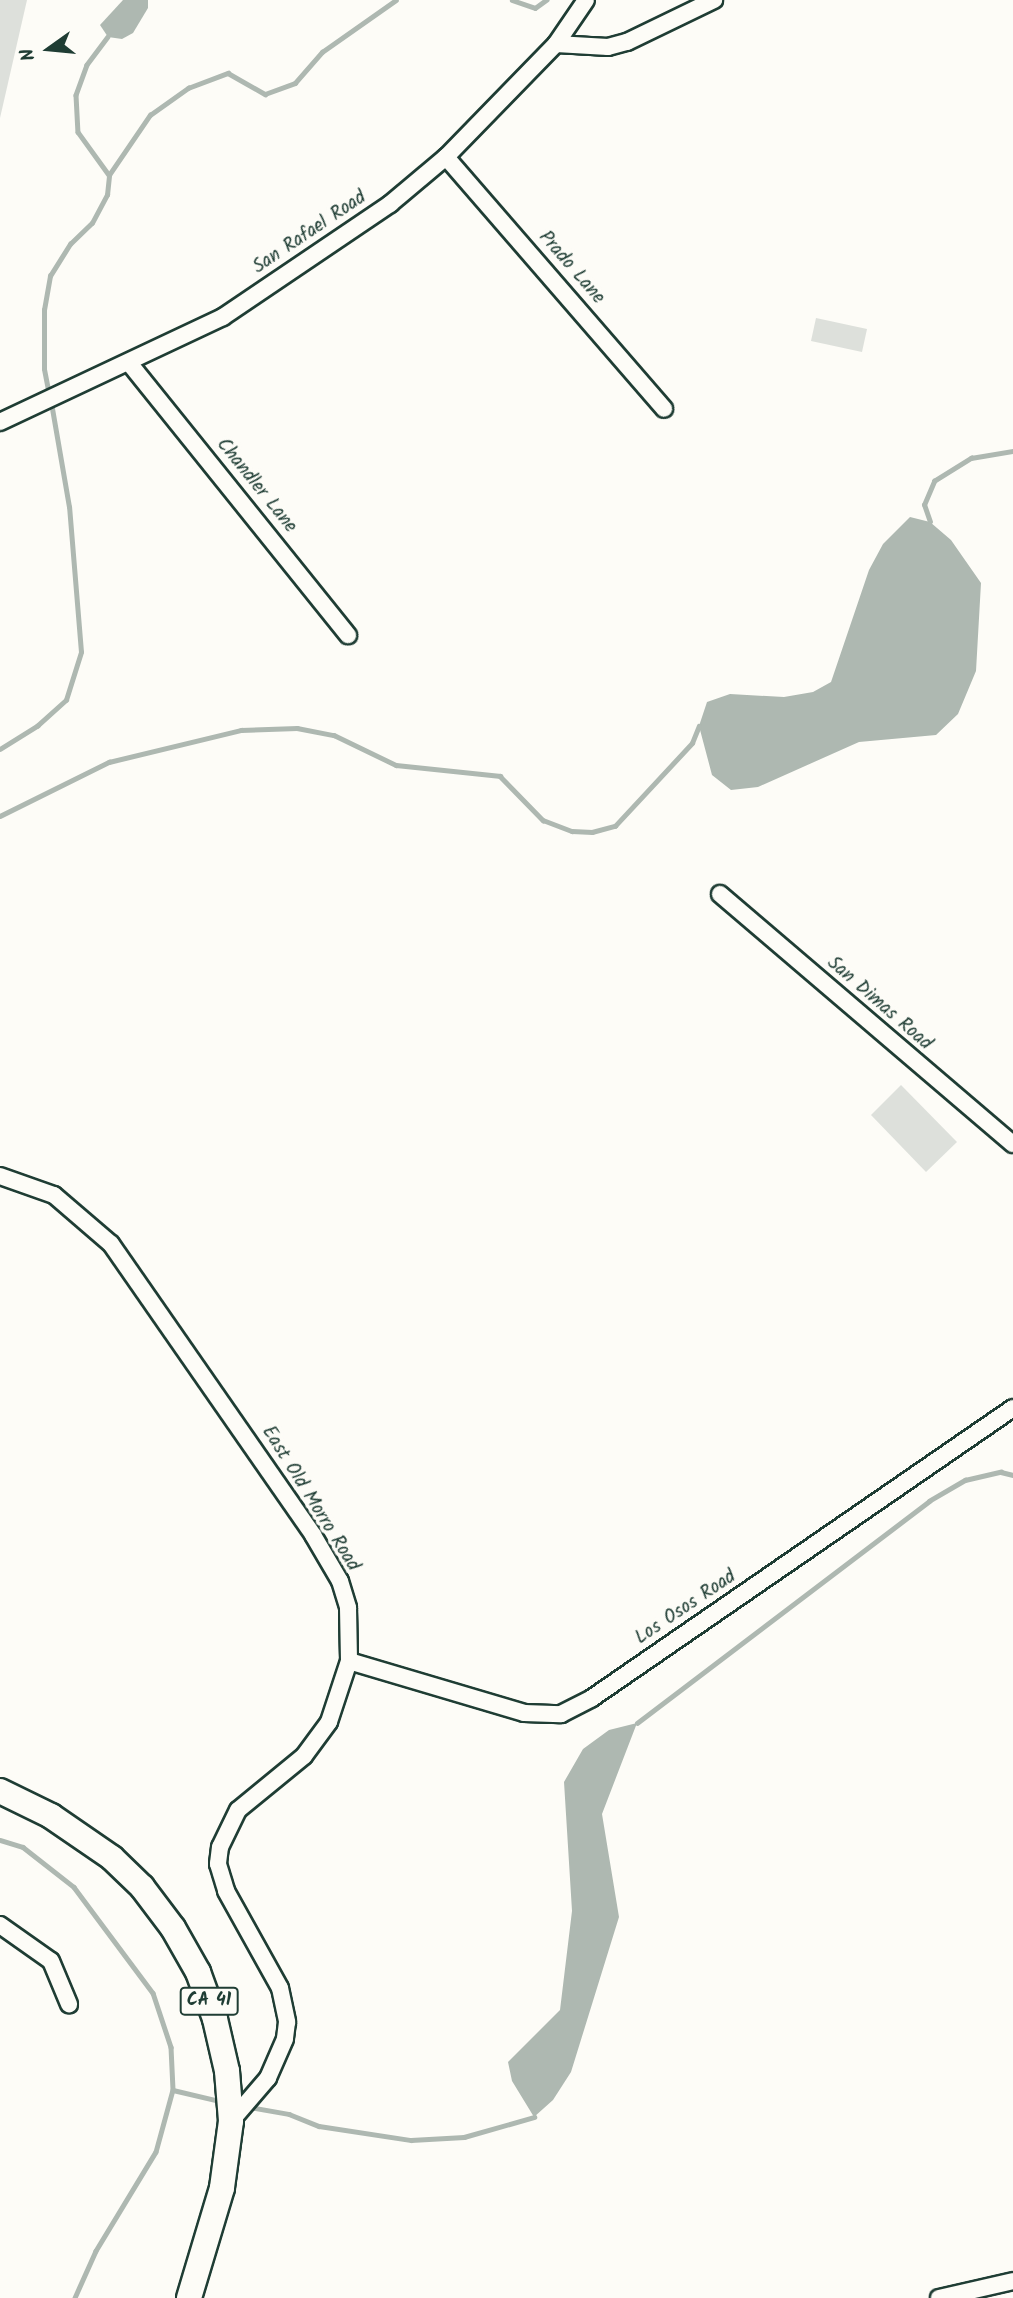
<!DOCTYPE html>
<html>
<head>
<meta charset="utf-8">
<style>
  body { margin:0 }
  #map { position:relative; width:1013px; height:2298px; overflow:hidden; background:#fdfcf7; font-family:Kalam,sans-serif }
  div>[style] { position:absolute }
  .green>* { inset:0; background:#dde0db }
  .water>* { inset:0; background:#aeb8b1 }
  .stream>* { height:4.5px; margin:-2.25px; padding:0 2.25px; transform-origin:2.25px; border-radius:2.25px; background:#aeb8b1 }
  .roads { filter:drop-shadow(2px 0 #1f3d34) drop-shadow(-2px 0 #1f3d34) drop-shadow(0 2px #1f3d34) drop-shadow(0 -2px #1f3d34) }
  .street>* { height:16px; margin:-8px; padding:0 8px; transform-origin:8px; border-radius:8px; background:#fdfcf7 }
  .primary>* { height:24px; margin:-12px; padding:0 12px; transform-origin:12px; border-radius:12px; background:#fdfcf7 }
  span { translate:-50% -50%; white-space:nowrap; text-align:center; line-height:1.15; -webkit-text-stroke:7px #fdfcf7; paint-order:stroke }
  .shield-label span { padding:2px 5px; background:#fdfcf7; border:2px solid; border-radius:5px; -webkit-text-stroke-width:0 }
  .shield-label { font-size:18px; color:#1f3d34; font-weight:700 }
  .street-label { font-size:19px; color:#1f3d34 }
  .north { position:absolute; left:14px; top:14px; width:70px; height:70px; -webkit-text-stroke:5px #fdfcf7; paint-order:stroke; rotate:255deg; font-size:19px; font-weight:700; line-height:28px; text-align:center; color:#1f3d34 }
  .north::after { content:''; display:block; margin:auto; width:24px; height:32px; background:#1f3d34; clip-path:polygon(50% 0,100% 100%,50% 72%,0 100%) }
</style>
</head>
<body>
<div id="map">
  <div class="green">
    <div style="clip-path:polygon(0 0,27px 0,0 118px)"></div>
    <div style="clip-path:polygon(816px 318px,867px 329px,862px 352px,811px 341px)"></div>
    <div style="clip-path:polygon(901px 1085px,957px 1142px,926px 1172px,871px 1115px)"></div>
  </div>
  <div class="water">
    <div style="clip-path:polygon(123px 0,148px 0,148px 8px,133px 33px,122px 39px,108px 37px,100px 25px)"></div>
    <div style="clip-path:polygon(910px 517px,930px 522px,951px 540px,981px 583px,976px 671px,958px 714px,936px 735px,859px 742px,758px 787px,731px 790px,712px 775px,699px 726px,707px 702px,730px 694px,784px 697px,813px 692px,831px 682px,869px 570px,883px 544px)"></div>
    <div style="clip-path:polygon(637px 1723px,602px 1814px,619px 1917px,571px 2072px,553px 2100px,534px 2117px,512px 2081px,508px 2062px,560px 2010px,572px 1911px,564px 1782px,583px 1749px,609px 1730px)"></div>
  </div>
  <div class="stream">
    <div style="left:512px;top:0;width:24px;rotate:19deg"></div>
    <div style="left:535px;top:8px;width:14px;rotate:-36deg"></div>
    <div style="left:108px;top:37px;width:35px;rotate:127deg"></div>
    <div style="left:87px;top:65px;width:32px;rotate:110deg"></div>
    <div style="left:76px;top:95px;width:37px;rotate:87deg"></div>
    <div style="left:78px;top:132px;width:53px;rotate:54.2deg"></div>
    <div style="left:49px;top:395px;width:26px;rotate:-101deg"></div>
    <div style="left:44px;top:369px;width:59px;rotate:-90deg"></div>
    <div style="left:44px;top:310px;width:35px;rotate:-80deg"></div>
    <div style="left:50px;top:276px;width:38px;rotate:-58deg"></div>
    <div style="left:70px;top:244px;width:30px;rotate:-44deg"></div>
    <div style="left:92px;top:223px;width:32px;rotate:-62deg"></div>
    <div style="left:107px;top:195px;width:20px;rotate:-84deg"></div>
    <div style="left:109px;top:175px;width:73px;rotate:-55.7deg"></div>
    <div style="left:150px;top:115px;width:47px;rotate:-35.4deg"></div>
    <div style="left:188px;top:88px;width:43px;rotate:-20.6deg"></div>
    <div style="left:228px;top:73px;width:43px;rotate:29.6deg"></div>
    <div style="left:265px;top:94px;width:32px;rotate:-20deg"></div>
    <div style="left:295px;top:83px;width:41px;rotate:-48.9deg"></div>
    <div style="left:322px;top:52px;width:90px;rotate:-35.1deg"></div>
    <div style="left:930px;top:522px;width:18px;rotate:-109deg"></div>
    <div style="left:924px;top:505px;width:26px;rotate:-67deg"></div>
    <div style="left:934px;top:481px;width:44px;rotate:-31.9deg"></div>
    <div style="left:971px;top:458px;width:43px;rotate:-9.5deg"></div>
    <div style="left:0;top:749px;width:44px;rotate:-31.9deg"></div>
    <div style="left:37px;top:726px;width:39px;rotate:-42deg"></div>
    <div style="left:66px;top:700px;width:50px;rotate:-72.6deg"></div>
    <div style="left:81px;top:652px;width:145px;rotate:-94.7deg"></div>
    <div style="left:69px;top:507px;width:106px;rotate:-99.8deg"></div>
    <div style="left:0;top:816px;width:122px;rotate:-26.4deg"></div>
    <div style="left:109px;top:762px;width:136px;rotate:-13.6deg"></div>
    <div style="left:241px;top:730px;width:56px;rotate:-2deg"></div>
    <div style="left:297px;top:728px;width:38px;rotate:11deg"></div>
    <div style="left:334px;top:735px;width:69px;rotate:25.8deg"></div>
    <div style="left:396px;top:765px;width:105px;rotate:6deg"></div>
    <div style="left:500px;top:776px;width:62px;rotate:45.7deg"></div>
    <div style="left:543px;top:820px;width:31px;rotate:21deg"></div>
    <div style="left:572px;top:831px;width:20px;rotate:3deg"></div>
    <div style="left:592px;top:832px;width:24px;rotate:-15deg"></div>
    <div style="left:615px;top:826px;width:113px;rotate:-47.1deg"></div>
    <div style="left:692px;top:743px;width:18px;rotate:-68deg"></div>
    <div style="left:637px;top:1723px;width:367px;rotate:-37.2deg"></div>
    <div style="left:929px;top:1501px;width:42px;rotate:-30.3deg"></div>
    <div style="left:965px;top:1480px;width:37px;rotate:-13deg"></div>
    <div style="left:1001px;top:1472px;width:12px;rotate:14deg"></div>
    <div style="left:0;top:1840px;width:24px;rotate:17deg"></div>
    <div style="left:23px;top:1847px;width:65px;rotate:38.1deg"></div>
    <div style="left:74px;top:1887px;width:132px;rotate:53.3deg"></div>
    <div style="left:153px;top:1993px;width:57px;rotate:71.6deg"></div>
    <div style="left:171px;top:2047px;width:43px;rotate:87.3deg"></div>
    <div style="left:173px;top:2090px;width:64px;rotate:105.3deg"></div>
    <div style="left:156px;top:2152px;width:116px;rotate:121.2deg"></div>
    <div style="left:96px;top:2251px;width:51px;rotate:114.1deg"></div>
    <div style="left:173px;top:2090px;width:48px;rotate:13.2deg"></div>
    <div style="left:249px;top:2107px;width:41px;rotate:9.9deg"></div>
    <div style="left:289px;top:2114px;width:32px;rotate:22deg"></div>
    <div style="left:319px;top:2126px;width:93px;rotate:8.7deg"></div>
    <div style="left:411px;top:2140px;width:53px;rotate:-3.2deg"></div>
    <div style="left:464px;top:2137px;width:73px;rotate:-15.9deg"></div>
  </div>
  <div class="roads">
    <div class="street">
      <div style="left:556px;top:44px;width:52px;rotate:3.3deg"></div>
      <div style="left:608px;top:47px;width:20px;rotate:-15deg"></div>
      <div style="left:627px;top:42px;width:97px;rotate:-25.8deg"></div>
      <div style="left:446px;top:157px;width:333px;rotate:49.1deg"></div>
      <div style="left:130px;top:364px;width:348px;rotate:51.2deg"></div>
      <div style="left:0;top:422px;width:246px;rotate:-25.2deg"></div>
      <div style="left:223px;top:317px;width:202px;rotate:-34.1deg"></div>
      <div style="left:390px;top:204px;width:73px;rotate:-40deg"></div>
      <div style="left:446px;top:157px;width:158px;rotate:-45.8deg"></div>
      <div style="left:556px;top:44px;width:53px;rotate:-55.7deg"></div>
      <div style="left:720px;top:894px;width:385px;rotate:40.5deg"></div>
      <div style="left:0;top:1176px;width:57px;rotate:19.4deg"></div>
      <div style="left:54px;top:1195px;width:75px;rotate:40.7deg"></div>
      <div style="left:111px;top:1244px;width:354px;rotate:55.2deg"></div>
      <div style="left:313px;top:1535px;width:53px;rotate:59.6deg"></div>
      <div style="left:340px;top:1581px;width:28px;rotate:73deg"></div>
      <div style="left:348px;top:1608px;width:53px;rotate:88.9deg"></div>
      <div style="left:349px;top:1661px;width:64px;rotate:108.2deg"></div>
      <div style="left:329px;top:1722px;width:42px;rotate:126.3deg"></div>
      <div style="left:304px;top:1756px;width:85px;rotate:140.7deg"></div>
      <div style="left:238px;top:1810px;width:41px;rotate:115.9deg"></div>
      <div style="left:220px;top:1847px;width:17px;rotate:97deg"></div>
      <div style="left:218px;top:1864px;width:28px;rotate:73deg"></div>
      <div style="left:226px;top:1891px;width:111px;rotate:60.9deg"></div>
      <div style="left:280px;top:1988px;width:35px;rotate:78deg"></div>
      <div style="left:287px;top:2022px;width:17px;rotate:97deg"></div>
      <div style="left:285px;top:2039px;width:43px;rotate:113.6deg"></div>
      <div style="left:268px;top:2078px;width:57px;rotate:130.7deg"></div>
      <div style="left:349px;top:1661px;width:183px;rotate:16.5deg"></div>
      <div style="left:524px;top:1713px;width:37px;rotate:2deg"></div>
      <div style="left:561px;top:1714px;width:35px;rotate:-27deg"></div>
      <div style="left:592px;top:1698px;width:511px;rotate:-34.56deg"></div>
      <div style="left:0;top:1925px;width:62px;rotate:35.2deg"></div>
      <div style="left:51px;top:1961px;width:47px;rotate:67.3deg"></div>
      <div style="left:939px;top:2298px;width:76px;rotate:-12.9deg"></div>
    </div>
    <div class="primary">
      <div style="left:0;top:1791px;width:57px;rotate:26.1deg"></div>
      <div style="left:51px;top:1816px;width:74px;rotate:34.5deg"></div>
      <div style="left:112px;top:1858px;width:42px;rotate:44deg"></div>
      <div style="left:142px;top:1887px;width:51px;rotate:52.9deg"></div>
      <div style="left:173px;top:1928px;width:51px;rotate:60.4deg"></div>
      <div style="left:198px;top:1972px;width:50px;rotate:70.1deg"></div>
      <div style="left:215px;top:2019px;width:53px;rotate:77deg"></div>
      <div style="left:227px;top:2071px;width:50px;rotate:85.4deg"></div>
      <div style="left:231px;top:2121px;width:68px;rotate:97.7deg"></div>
      <div style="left:222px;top:2188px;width:115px;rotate:106.7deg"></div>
    </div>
  </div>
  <div class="shield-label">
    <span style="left:209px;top:2001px">CA 41</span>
  </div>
  <div class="street-label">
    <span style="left:310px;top:233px;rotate:-34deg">San Rafael Road</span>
    <span style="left:571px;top:268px;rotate:49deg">Prado Lane</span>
    <span style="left:256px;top:486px;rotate:51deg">Chandler Lane</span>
    <span style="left:879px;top:1004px;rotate:41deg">San Dimas Road</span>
    <span style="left:310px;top:1499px;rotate:58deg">East Old Morro Road</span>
    <span style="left:686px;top:1608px;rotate:-34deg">Los Osos Road</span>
  </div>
  <div class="north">N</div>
</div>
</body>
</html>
